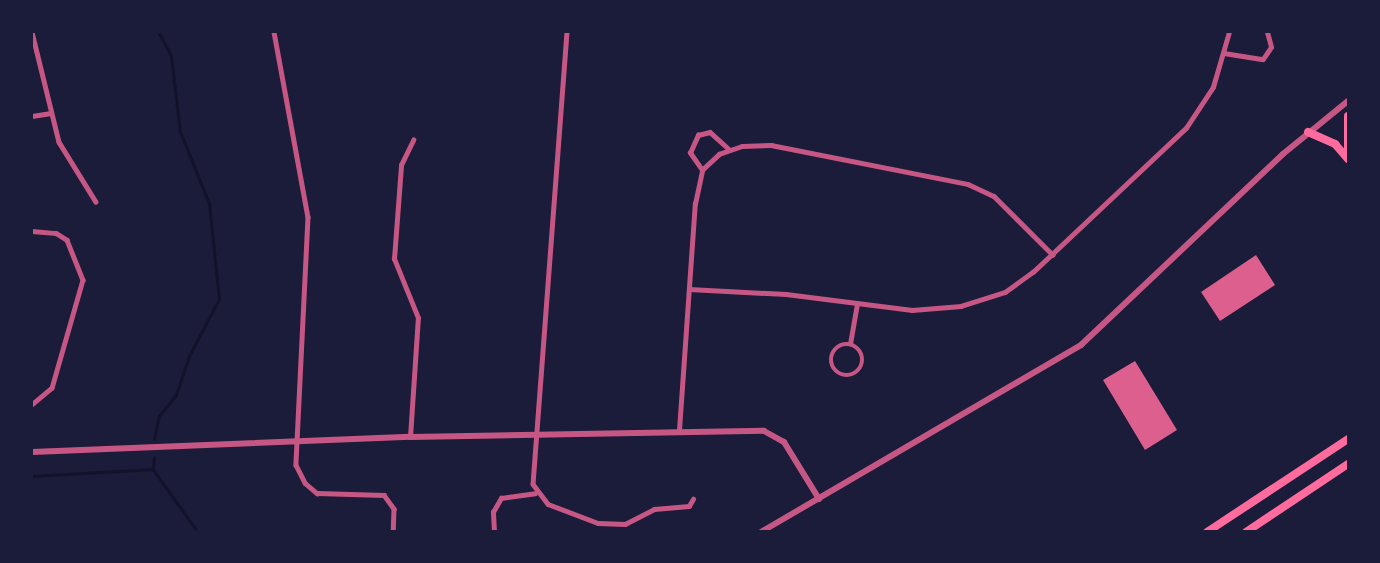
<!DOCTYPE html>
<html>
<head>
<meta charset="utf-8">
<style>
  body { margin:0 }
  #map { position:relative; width:1380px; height:563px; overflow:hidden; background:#1b1b3a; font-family:"Public Sans",sans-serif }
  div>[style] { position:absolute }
  .stream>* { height:2.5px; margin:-1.25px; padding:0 1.25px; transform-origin:1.25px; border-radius:1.25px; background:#12122b }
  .building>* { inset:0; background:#dd5f8e }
  .minor>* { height:4.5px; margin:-2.25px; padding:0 2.25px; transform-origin:2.25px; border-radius:2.25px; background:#c65784 }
  .minor>.ring { margin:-2.25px; padding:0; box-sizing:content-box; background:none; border:4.5px solid #c65784; border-radius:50% }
  .tertiary>* { height:6px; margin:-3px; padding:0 3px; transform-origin:3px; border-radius:3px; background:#c65784 }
  .trunk>* { height:8px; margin:-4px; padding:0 4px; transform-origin:4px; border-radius:4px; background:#ff6b9d }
  span { translate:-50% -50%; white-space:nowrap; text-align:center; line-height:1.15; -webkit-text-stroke:5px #1b1b3a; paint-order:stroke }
  .frame { position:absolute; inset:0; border:33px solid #1b1b3a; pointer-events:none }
</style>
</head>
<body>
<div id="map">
  <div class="stream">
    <div style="left:154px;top:439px;width:24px;rotate:-78deg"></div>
    <div style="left:159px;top:416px;width:27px;rotate:-51deg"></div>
    <div style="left:176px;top:395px;width:41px;rotate:-71.6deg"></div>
    <div style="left:189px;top:356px;width:64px;rotate:-62.2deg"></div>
    <div style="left:219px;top:299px;width:96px;rotate:-96deg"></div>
    <div style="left:209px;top:204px;width:78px;rotate:-111.9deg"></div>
    <div style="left:180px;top:132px;width:77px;rotate:-96.8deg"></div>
    <div style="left:171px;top:56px;width:27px;rotate:-118deg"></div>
    <div style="left:153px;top:468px;width:10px;rotate:-84deg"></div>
    <div style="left:153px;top:469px;width:77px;rotate:54.5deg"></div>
    <div style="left:32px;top:476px;width:121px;rotate:-3.3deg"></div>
  </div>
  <div class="building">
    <div style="clip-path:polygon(1256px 255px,1275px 285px,1220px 321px,1201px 292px)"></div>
    <div style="clip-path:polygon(1135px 361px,1177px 430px,1145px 450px,1103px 380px)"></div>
  </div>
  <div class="minor">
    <div style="left:32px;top:32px;width:113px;rotate:76.2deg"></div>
    <div style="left:59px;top:142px;width:70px;rotate:58.3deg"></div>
    <div style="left:274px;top:32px;width:188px;rotate:79.6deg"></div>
    <div style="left:308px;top:217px;width:248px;rotate:92.8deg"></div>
    <div style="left:296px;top:465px;width:20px;rotate:63deg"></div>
    <div style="left:305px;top:483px;width:16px;rotate:40deg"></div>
    <div style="left:317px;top:493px;width:67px;rotate:1.7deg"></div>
    <div style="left:384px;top:495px;width:17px;rotate:54deg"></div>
    <div style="left:394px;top:509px;width:23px;rotate:92deg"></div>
    <div style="left:567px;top:32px;width:453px;rotate:94.3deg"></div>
    <div style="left:533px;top:484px;width:25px;rotate:53deg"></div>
    <div style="left:548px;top:504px;width:53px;rotate:20.8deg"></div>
    <div style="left:598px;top:523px;width:27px;rotate:2deg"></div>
    <div style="left:625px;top:524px;width:33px;rotate:-27deg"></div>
    <div style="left:654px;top:509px;width:35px;rotate:-5deg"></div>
    <div style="left:689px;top:506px;width:8px;rotate:-60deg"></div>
    <div style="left:1224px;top:53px;width:39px;rotate:9deg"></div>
    <div style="left:1263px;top:59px;width:14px;rotate:-56deg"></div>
    <div style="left:1271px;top:47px;width:16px;rotate:-105deg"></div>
    <div style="left:32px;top:116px;width:19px;rotate:-9deg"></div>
    <div style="left:702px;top:170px;width:21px;rotate:-125deg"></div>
    <div style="left:690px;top:153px;width:20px;rotate:-66deg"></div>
    <div style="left:698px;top:135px;width:12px;rotate:-14deg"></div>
    <div style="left:710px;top:132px;width:25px;rotate:42deg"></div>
    <div style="left:32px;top:231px;width:24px;rotate:5deg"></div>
    <div style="left:56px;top:233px;width:13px;rotate:32deg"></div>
    <div style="left:67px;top:240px;width:43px;rotate:68.2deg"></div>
    <div style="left:83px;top:280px;width:112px;rotate:106deg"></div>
    <div style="left:52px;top:388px;width:26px;rotate:140deg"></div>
    <div style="left:689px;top:289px;width:97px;rotate:3deg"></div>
    <div style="left:786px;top:294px;width:127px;rotate:7.2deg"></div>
    <div style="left:912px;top:310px;width:49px;rotate:-4.7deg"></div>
    <div style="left:961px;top:306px;width:46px;rotate:-17.7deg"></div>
    <div style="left:1005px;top:292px;width:34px;rotate:-36deg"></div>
    <div style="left:1033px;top:272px;width:210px;rotate:-43.3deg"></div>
    <div style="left:1186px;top:128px;width:49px;rotate:-56.6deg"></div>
    <div style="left:1213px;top:87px;width:57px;rotate:-73.8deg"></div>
    <div class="ring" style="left:831px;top:344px;width:27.5px;height:27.5px"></div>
    <div style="left:850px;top:344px;width:41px;rotate:-80.1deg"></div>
    <div style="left:679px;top:430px;width:227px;rotate:-86deg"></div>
    <div style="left:695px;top:204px;width:35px;rotate:-78deg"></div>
    <div style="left:702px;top:170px;width:23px;rotate:-43deg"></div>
    <div style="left:719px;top:154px;width:24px;rotate:-19deg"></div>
    <div style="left:742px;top:146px;width:29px;rotate:-2deg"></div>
    <div style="left:771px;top:145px;width:201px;rotate:11.2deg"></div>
    <div style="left:968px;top:184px;width:29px;rotate:25deg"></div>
    <div style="left:994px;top:196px;width:83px;rotate:45deg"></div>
    <div style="left:410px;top:437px;width:119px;rotate:-86.2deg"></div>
    <div style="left:418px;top:318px;width:64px;rotate:-112.1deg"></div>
    <div style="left:394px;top:259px;width:94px;rotate:-85.7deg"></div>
    <div style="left:401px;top:165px;width:28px;rotate:-64deg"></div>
    <div style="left:494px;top:532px;width:20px;rotate:-93deg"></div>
    <div style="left:493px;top:512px;width:16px;rotate:-60deg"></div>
    <div style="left:501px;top:498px;width:34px;rotate:-8deg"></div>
  </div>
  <div class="tertiary">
    <div style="left:32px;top:452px;width:378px;rotate:-2.3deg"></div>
    <div style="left:410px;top:437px;width:354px;rotate:-1deg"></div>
    <div style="left:764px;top:431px;width:23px;rotate:29deg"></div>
    <div style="left:784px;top:442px;width:67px;rotate:58.4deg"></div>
    <div style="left:761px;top:532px;width:371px;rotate:-30.3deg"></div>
    <div style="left:1081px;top:345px;width:278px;rotate:-43.4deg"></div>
    <div style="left:1283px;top:154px;width:84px;rotate:-39.2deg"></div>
  </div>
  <div class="trunk">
    <div style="left:1348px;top:116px;width:42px;rotate:90deg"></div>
    <div style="left:1308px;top:132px;width:30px;rotate:24deg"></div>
    <div style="left:1335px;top:144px;width:20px;rotate:49deg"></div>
    <div style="left:1207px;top:532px;width:169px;rotate:-33.4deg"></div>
    <div style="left:1246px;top:532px;width:123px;rotate:-33.7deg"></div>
  </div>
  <div class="frame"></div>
</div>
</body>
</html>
